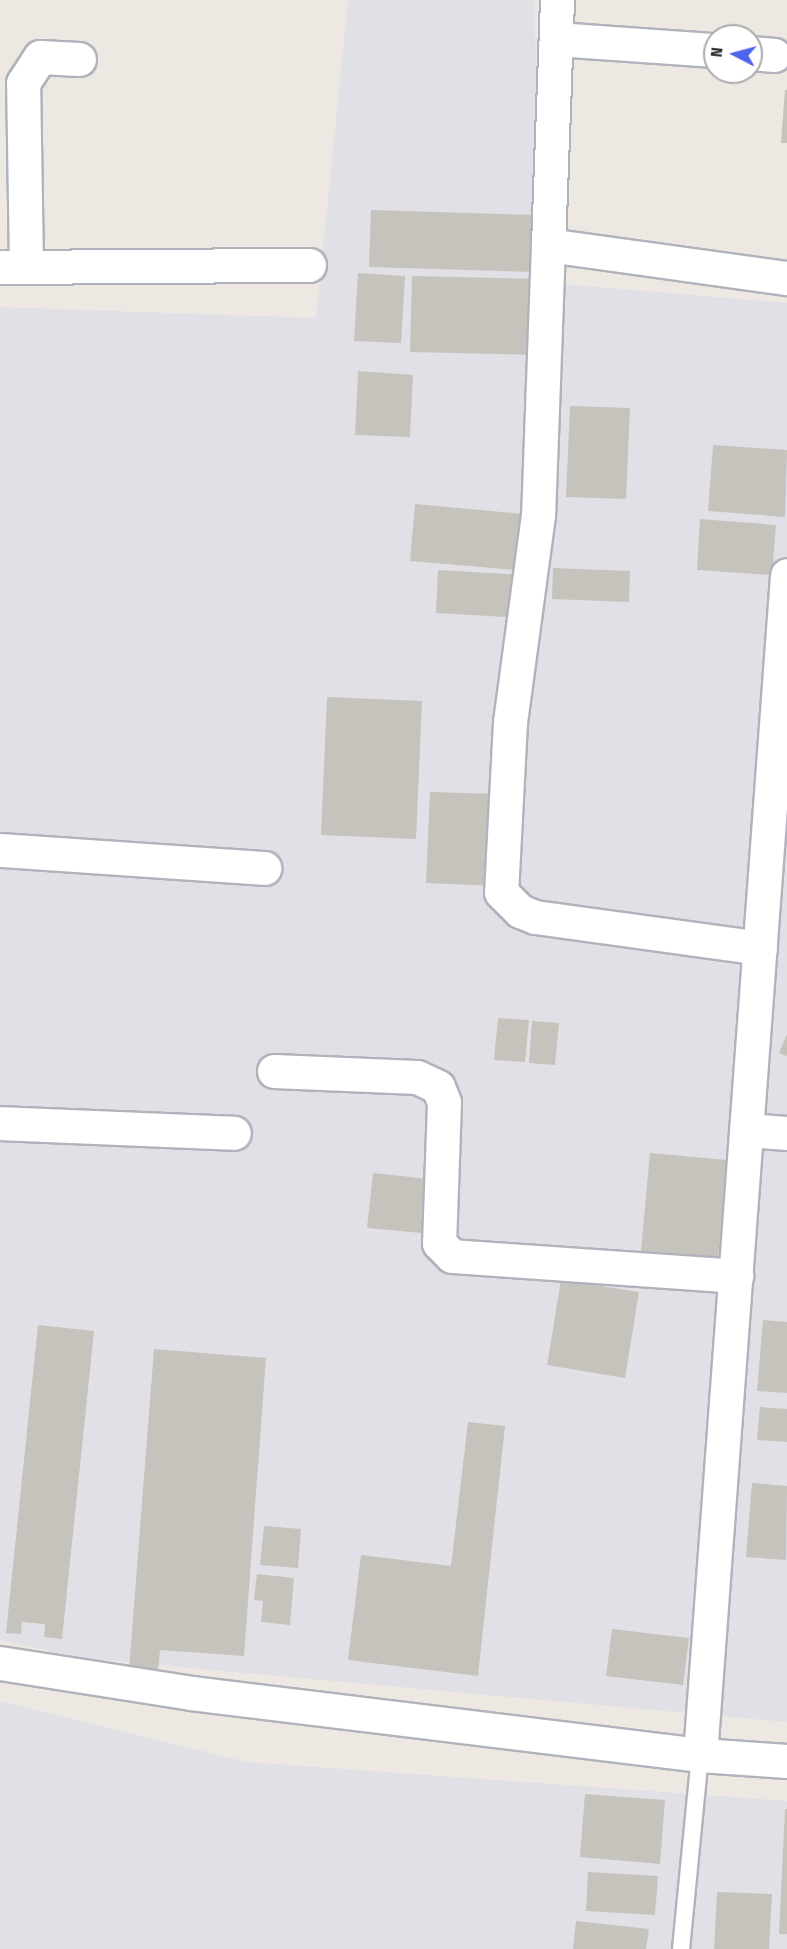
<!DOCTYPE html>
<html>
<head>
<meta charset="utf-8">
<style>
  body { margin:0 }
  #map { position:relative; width:787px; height:1949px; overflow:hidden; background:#ede8e1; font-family:"Fira Sans Condensed",sans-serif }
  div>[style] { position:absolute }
  .industrial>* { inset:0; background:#e2e0e7 }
  .building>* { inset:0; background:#c6c2bc }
  .roads { filter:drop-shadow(2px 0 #b1b2bc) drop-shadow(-2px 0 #b1b2bc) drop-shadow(0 2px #b1b2bc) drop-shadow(0 -2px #b1b2bc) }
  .service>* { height:16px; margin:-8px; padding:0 8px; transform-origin:8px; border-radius:8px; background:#fff }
  .minor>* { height:33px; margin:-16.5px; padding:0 16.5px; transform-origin:16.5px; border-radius:16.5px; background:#fff }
  .tertiary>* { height:33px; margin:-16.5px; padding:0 16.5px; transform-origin:16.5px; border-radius:16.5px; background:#fff }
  span { translate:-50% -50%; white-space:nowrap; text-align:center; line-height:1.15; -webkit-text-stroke:6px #fff; paint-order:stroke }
  .north { position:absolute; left:703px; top:24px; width:60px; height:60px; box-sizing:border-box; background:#fff; border:2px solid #ababab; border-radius:50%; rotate:276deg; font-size:16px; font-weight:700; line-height:24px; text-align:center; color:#2d2d2d }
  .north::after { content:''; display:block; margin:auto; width:21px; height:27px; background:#4d64ee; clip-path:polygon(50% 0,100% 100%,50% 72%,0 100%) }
</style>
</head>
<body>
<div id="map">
  <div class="industrial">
    <div style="clip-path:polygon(348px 0,535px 0,538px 282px,787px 303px,787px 1722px,80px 1658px,0 1640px,0 307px,316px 318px)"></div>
    <div style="clip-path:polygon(0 1701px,247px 1762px,787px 1801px,787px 1949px,0 1949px)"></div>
  </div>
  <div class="building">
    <div style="clip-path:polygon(785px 90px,787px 90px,787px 143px,781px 143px)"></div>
    <div style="clip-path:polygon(371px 210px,536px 215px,534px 272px,369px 267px)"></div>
    <div style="clip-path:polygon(358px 273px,405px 276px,401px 343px,354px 341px)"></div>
    <div style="clip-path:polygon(412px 276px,540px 279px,538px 355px,410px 352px)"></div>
    <div style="clip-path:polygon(358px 371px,413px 375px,410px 437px,355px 435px)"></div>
    <div style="clip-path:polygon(570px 406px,630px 408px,626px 499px,566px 497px)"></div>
    <div style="clip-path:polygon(713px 445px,787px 450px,785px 517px,708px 511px)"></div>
    <div style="clip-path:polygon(415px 504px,534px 515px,529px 571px,410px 561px)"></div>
    <div style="clip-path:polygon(700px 519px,776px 525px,772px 575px,697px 570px)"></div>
    <div style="clip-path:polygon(553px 568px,630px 571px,629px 602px,552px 599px)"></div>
    <div style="clip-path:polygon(438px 570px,524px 575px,522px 618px,436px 613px)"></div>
    <div style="clip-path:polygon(327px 697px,422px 701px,416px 839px,321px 835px)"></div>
    <div style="clip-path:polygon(430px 792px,500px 794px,496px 886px,426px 883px)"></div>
    <div style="clip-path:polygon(498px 1018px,529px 1020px,525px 1062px,494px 1060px)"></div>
    <div style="clip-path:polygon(532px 1021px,559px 1023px,555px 1065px,529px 1063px)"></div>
    <div style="clip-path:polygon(787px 1034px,787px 1056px,779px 1053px)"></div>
    <div style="clip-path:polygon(650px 1153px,727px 1160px,718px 1258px,641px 1251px)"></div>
    <div style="clip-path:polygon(373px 1173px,438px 1180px,432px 1234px,367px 1228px)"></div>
    <div style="clip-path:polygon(561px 1280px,639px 1292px,625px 1378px,547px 1365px)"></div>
    <div style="clip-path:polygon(763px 1320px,787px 1322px,787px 1393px,757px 1391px)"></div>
    <div style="clip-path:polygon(38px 1325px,94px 1331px,62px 1639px,44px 1637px,45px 1624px,22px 1622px,21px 1634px,6px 1633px)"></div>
    <div style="clip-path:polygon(154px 1349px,266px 1358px,244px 1656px,160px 1650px,158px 1672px,129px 1670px)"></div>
    <div style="clip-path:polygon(760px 1407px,787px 1409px,787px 1442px,757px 1440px)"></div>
    <div style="clip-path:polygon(468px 1422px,505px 1426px,478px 1676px,348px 1660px,361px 1555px,451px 1566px)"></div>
    <div style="clip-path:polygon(752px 1483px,787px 1486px,786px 1560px,746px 1557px)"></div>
    <div style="clip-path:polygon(264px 1526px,301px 1529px,298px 1568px,260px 1565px)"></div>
    <div style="clip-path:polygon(257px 1574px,294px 1578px,290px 1625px,261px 1622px,263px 1601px,254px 1600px)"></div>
    <div style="clip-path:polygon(612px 1629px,689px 1638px,683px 1685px,606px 1676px)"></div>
    <div style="clip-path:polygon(585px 1794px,665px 1800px,660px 1864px,580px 1857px)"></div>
    <div style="clip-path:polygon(785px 1809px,787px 1809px,787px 1934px,779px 1934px)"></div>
    <div style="clip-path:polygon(588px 1872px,658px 1876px,655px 1915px,586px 1911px)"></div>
    <div style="clip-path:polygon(717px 1892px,772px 1894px,769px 1949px,714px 1949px)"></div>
    <div style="clip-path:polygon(576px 1921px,649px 1929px,646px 1949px,573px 1949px)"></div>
  </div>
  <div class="roads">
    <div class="service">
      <div style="left:681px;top:1949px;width:195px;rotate:-84.4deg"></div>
    </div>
    <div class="minor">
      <div style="left:557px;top:0;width:245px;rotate:92.1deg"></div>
      <div style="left:548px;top:245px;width:241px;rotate:7.9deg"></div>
      <div style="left:556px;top:39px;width:159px;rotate:4deg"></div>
      <div style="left:751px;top:53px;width:23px;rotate:5deg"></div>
      <div style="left:548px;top:245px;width:270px;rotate:92.1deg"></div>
      <div style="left:538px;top:515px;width:209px;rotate:97.7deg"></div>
      <div style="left:510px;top:722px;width:170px;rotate:93deg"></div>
      <div style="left:501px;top:892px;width:27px;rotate:45deg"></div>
      <div style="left:520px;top:911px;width:16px;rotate:22deg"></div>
      <div style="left:535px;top:917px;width:227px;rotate:7.8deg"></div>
      <div style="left:0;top:267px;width:309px;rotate:-0.4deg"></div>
      <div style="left:26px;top:267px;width:184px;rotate:-90.9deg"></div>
      <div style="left:23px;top:83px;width:31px;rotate:-57deg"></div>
      <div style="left:40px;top:57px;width:39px;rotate:3deg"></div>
      <div style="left:0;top:850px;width:265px;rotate:3.9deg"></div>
      <div style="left:274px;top:1071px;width:143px;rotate:2.4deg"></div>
      <div style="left:417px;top:1077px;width:23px;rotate:25deg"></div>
      <div style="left:438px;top:1087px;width:16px;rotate:68deg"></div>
      <div style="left:444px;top:1102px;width:141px;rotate:92deg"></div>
      <div style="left:439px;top:1243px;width:18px;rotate:45deg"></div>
      <div style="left:452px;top:1256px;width:285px;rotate:4deg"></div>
      <div style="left:0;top:1123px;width:234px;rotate:2.4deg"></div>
      <div style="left:746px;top:1130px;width:41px;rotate:4.2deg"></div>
      <div style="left:700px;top:1755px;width:1183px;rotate:-85.78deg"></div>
    </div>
    <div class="tertiary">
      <div style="left:0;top:1663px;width:193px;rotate:8.9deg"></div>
      <div style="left:191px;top:1693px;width:513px;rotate:6.94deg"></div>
      <div style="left:700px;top:1755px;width:87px;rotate:3.9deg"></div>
    </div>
  </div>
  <div class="north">N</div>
</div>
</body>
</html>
